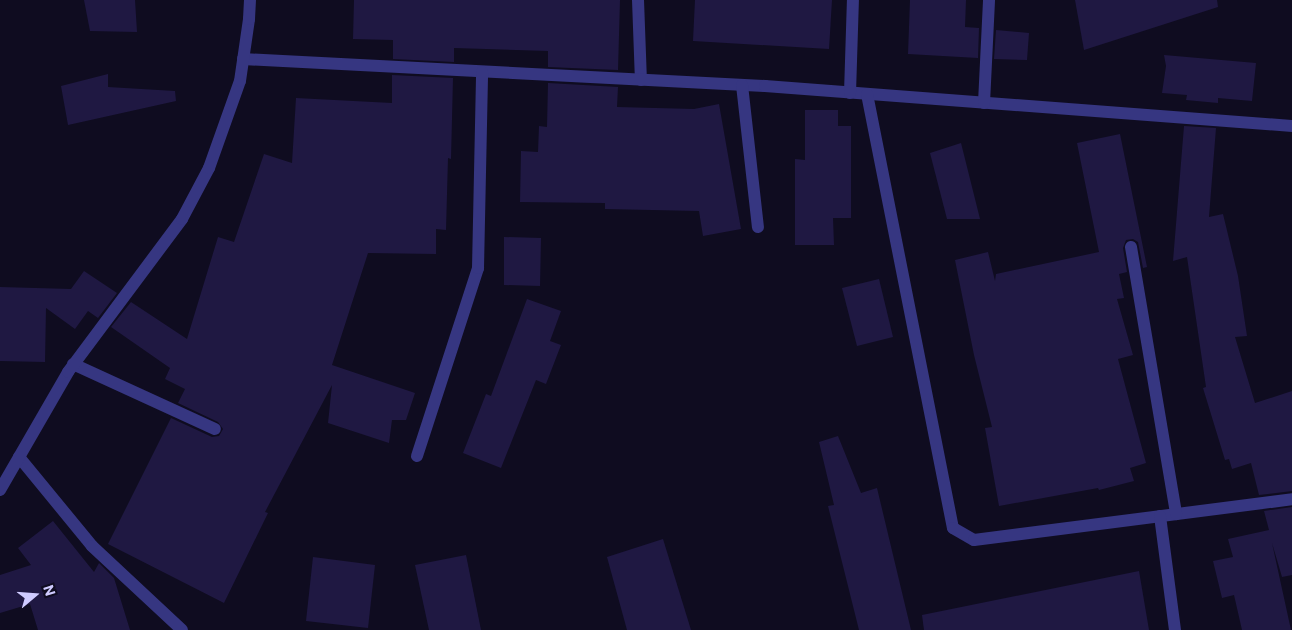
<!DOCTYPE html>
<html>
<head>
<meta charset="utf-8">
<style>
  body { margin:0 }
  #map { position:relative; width:1292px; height:630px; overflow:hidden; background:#0f0c20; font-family:Commissioner,sans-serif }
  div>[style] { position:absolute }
  .building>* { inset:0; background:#1f1842 }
  .street>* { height:12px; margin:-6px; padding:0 6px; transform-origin:6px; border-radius:6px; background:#363681 }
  span { translate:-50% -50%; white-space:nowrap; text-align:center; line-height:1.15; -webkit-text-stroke:4.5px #0f0c20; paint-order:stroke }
  .north { position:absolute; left:10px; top:570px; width:50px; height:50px; -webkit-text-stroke:4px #0f0c20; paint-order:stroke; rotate:72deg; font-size:14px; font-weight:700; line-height:20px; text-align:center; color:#cfcbff }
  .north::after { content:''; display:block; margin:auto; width:18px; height:22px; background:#cfcbff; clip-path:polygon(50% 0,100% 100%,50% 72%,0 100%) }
</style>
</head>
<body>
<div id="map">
  <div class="building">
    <div style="clip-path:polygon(84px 0,135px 0,137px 32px,90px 31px)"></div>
    <div style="clip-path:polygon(354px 0,620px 0,618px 70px,548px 67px,548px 51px,454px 48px,454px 62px,393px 59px,393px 40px,353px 39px)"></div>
    <div style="clip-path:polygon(695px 0,832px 0,829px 49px,693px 41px)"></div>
    <div style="clip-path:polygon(910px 0,966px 0,965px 27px,979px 28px,978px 58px,908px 54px)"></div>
    <div style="clip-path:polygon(1075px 0,1217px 0,1218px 7px,1084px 50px)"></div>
    <div style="clip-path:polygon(996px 30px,1029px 33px,1027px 60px,994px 59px)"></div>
    <div style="clip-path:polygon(1164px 55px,1256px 63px,1252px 101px,1218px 98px,1218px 103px,1186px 100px,1187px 95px,1162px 93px,1166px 66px)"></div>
    <div style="clip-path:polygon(108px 74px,108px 87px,175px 91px,176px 101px,68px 125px,61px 86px)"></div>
    <div style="clip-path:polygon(392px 75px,453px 78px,451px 159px,448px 158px,446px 230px,436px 229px,436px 254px,368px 253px,332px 365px,415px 393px,406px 420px,392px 420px,389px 443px,328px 423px,332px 385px,265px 512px,268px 513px,224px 603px,108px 544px,171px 418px,212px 437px,219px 436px,223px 429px,218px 422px,178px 403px,185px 389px,165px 379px,170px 368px,111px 327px,131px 302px,187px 339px,218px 237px,234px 242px,264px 154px,292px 163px,296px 98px,392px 103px)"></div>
    <div style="clip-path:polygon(548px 83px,618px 87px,617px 107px,694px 109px,719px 104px,741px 229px,703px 236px,699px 211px,605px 209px,605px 203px,520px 202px,521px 151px,538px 152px,539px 126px,547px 127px)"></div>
    <div style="clip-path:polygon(805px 110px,838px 110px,838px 126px,851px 126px,851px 218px,833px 218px,834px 245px,795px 245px,795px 159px,805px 160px)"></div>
    <div style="clip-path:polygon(1184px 126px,1216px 128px,1209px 217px,1223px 214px,1238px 276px,1247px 336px,1235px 337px,1255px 403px,1292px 391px,1292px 491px,1259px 495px,1251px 463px,1232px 469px,1229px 459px,1225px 460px,1203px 388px,1206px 387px,1187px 257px,1173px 261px)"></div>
    <div style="clip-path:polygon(1120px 134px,1147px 267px,1143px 268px,1138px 242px,1133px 239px,1126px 240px,1123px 248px,1127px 272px,1119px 274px,1124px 298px,1117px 299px,1133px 355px,1118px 359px,1146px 463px,1130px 468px,1134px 481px,1099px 490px,1098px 488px,999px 506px,985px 428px,992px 427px,974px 355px,955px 260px,988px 252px,995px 281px,996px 274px,1099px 252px,1077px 143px)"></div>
    <div style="clip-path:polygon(961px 143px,980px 219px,947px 219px,930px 153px)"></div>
    <div style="clip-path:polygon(504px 237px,541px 238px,540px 286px,504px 285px)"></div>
    <div style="clip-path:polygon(84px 271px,117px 293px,98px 318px,88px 311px,75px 329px,46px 308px,45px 362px,0 361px,0 287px,71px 289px)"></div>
    <div style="clip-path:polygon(879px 279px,893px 337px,857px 346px,842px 288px)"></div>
    <div style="clip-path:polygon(527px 299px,561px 311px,550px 341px,561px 345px,546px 384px,536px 380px,501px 468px,463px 453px,486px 394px,491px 396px)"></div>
    <div style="clip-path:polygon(838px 436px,861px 493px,877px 488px,911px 630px,859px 630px,828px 506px,834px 505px,819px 442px)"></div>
    <div style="clip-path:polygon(1292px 507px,1292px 575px,1282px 577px,1272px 543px,1291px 630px,1242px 630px,1234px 595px,1222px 598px,1213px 561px,1233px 557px,1228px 539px,1269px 530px,1264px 511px)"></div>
    <div style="clip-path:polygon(53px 521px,94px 572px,99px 563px,114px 578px,130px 630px,38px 630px,30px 604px,0 613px,0 575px,31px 565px,18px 548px)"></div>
    <div style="clip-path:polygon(663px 539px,691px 630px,627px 630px,607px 557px)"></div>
    <div style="clip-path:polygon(466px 555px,481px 630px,429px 630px,415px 565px)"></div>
    <div style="clip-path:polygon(313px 557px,375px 565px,368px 628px,306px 621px)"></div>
    <div style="clip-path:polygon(1139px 571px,1149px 630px,924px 630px,922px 615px)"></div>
  </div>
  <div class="street">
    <div style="left:638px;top:0;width:80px;rotate:87.9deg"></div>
    <div style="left:243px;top:59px;width:523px;rotate:2.96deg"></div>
    <div style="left:765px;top:86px;width:529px;rotate:4.34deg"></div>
    <div style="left:742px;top:85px;width:143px;rotate:83.6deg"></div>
    <div style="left:850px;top:93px;width:93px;rotate:-88.2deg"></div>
    <div style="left:867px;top:94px;width:442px;rotate:78.8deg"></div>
    <div style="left:953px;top:528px;width:24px;rotate:30deg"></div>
    <div style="left:974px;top:540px;width:321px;rotate:-7.3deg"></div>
    <div style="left:984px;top:103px;width:103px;rotate:-87.2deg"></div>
    <div style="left:1131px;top:247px;width:271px;rotate:80.4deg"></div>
    <div style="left:73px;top:364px;width:156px;rotate:24.6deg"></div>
    <div style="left:417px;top:456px;width:198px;rotate:-72deg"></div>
    <div style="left:478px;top:268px;width:196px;rotate:-88.8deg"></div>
    <div style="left:19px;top:457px;width:115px;rotate:50.6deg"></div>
    <div style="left:92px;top:546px;width:123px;rotate:43deg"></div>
    <div style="left:0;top:490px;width:136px;rotate:-60deg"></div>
    <div style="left:68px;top:372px;width:191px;rotate:-53.3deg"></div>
    <div style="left:182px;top:219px;width:58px;rotate:-62.1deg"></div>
    <div style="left:209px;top:168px;width:92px;rotate:-70.4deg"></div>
    <div style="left:240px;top:81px;width:63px;rotate:-81.7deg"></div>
    <div style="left:249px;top:19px;width:19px;rotate:-87deg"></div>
    <div style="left:1160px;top:516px;width:115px;rotate:82.5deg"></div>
  </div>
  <div class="north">N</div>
</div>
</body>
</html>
